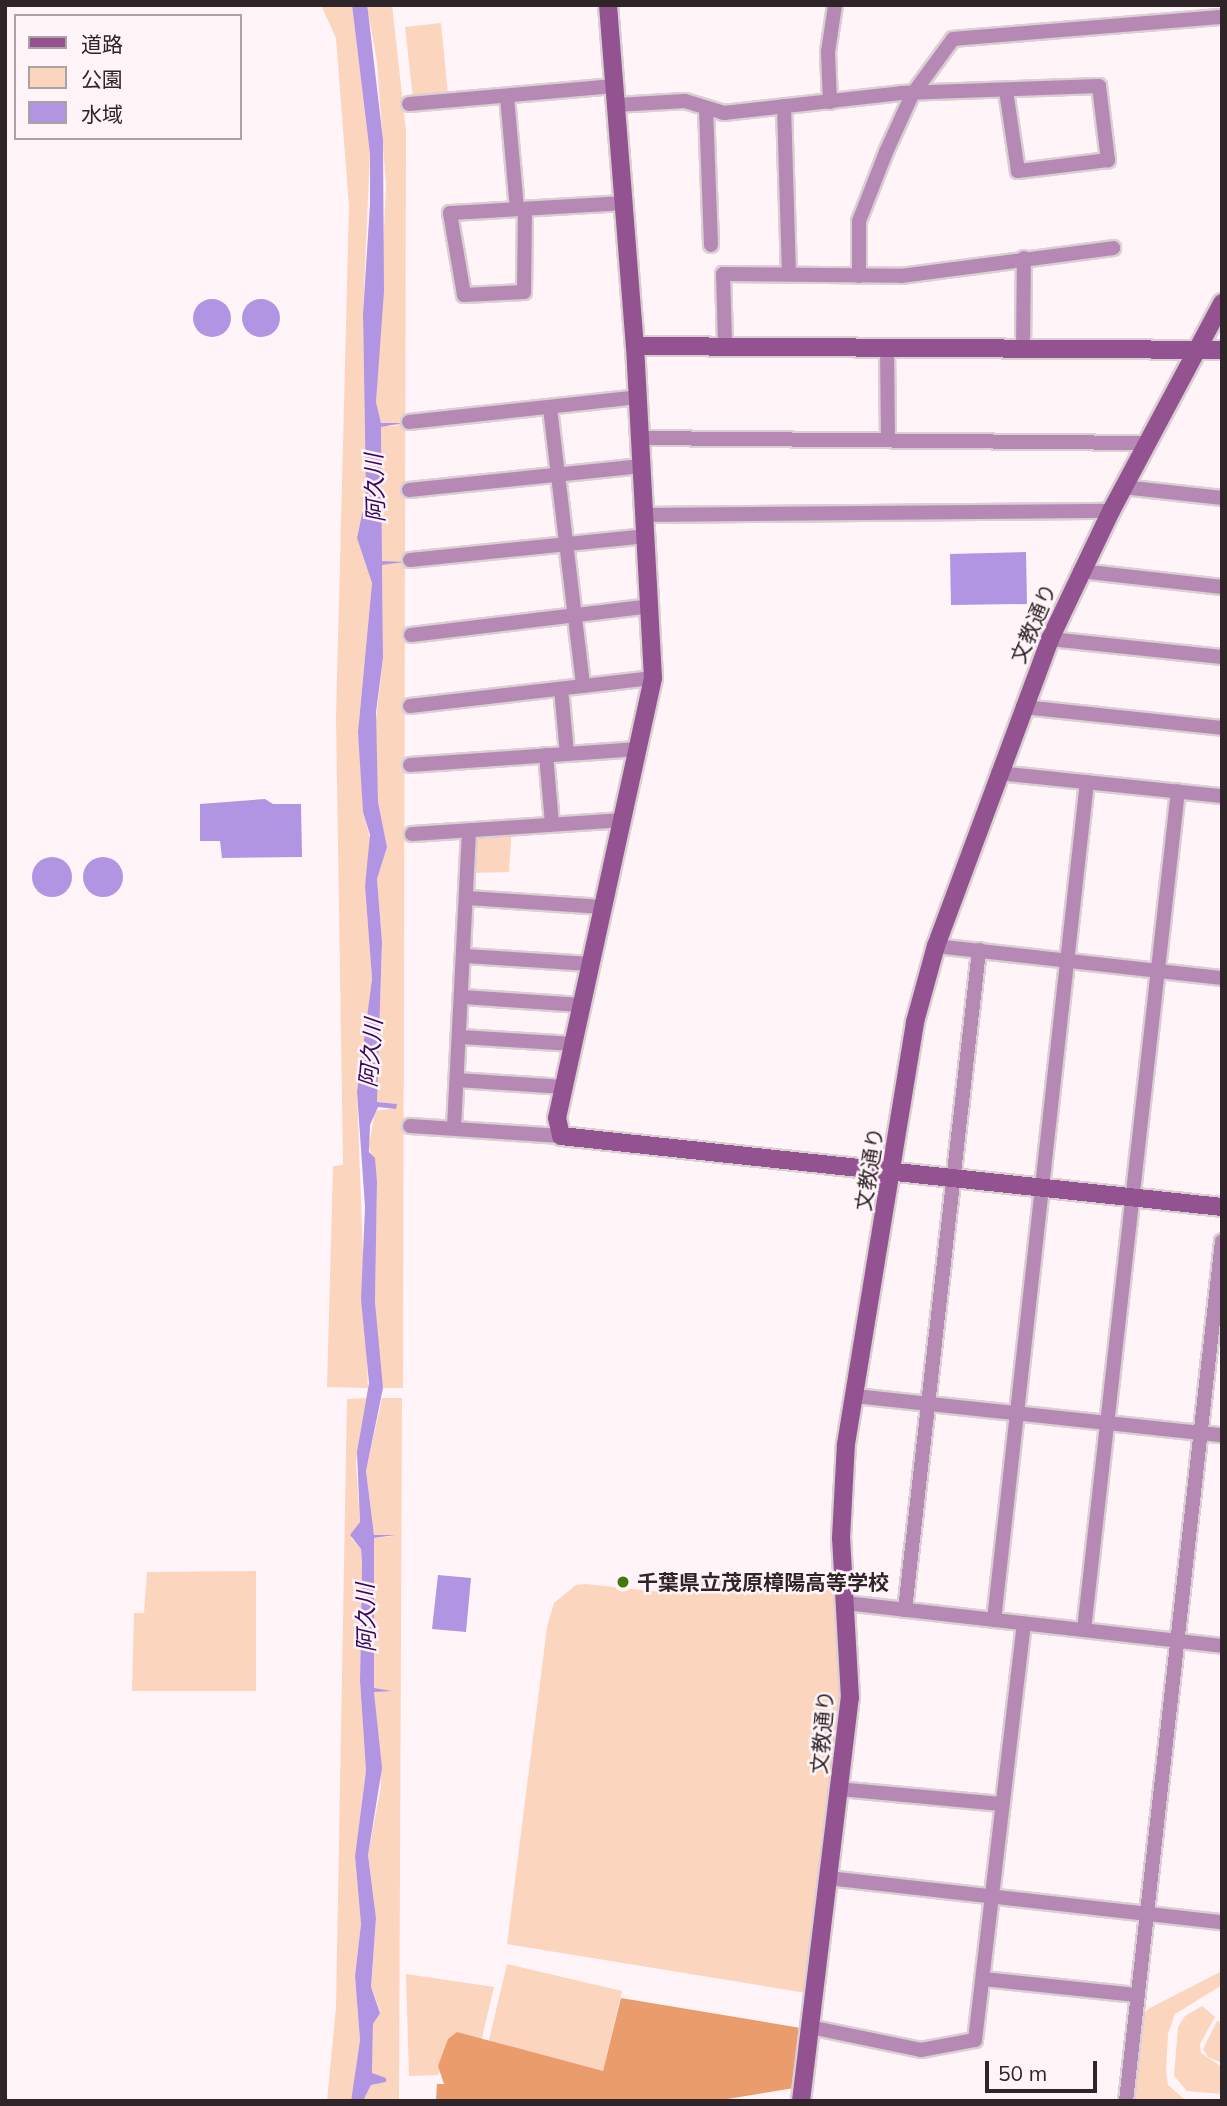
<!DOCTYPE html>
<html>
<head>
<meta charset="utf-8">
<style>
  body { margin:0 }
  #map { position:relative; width:1227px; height:2106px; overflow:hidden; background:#fff4f8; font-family:Mulish,"Noto Sans JP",sans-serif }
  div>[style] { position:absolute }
  .green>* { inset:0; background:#fcd5bf }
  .forest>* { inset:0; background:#eb9c6d }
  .water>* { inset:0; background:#b195e2 }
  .round { border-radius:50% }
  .roads { filter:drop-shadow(2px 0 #dacfd3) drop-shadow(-2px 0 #dacfd3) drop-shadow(0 2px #dacfd3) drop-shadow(0 -2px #dacfd3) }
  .street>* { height:14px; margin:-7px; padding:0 7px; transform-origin:7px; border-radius:7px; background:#b589b3 }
  .secondary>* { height:18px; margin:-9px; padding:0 9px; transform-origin:9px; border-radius:9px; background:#925390 }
  .dots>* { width:19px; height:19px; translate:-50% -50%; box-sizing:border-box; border:4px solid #fff4f8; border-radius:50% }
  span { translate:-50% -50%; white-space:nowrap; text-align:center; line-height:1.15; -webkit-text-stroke:5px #fff4f8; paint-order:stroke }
  .street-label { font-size:21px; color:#2f2529 }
  .poi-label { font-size:21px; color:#2f2529; font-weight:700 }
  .left { translate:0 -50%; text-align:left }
  .water-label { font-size:23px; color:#370563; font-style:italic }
  .frame { position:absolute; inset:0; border:7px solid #2f2529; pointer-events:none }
  .legend { position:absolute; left:14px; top:14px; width:228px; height:126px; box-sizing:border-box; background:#fff4f8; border:2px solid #aca1a5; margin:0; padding:9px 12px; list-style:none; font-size:21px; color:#2f2529 }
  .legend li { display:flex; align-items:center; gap:14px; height:35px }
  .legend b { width:35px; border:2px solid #aca1a5 }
  .scale { position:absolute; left:985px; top:2061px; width:112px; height:32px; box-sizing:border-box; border:4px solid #2f2529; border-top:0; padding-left:9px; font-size:21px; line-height:24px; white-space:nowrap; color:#2f2529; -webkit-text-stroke:5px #fff4f8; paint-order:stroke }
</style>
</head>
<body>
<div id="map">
  <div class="green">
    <div style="clip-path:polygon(321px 5px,352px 5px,370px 154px,363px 314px,366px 495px,357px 538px,372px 583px,359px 719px,363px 812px,371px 842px,365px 886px,372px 979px,357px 1092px,368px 1388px,327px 1387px,333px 1166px,343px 1165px,336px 718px,349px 206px,336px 38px)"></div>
    <div style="clip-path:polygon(367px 5px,392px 5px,406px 131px,403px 1388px,383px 1388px,378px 1355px,375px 1302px,377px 1182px,369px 1146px,375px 1111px,396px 1108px,396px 1104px,377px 1102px,382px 942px,377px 879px,387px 847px,378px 802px,375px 728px,383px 658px,382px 565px,404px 562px,382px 562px,381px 426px,403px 426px,381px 424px,376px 402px,386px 186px,377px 62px)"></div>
    <div style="clip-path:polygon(441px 23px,448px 95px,413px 99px,405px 27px)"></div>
    <div style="clip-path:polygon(512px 826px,509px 872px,470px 873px,473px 828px)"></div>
    <div style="clip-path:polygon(367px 1398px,356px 1462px,360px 1522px,351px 1538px,361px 1549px,362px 1563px,360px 1681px,366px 1771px,355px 1856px,361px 1924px,355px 1976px,360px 2040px,351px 2101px,327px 2101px,336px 2007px,347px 1399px)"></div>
    <div style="clip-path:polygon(382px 1398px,402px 1398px,399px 2101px,363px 2101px,371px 2085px,386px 2082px,372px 2074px,373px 2024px,380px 2011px,371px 1987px,376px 1918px,368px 1855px,381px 1786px,374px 1691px,392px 1691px,374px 1689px,374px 1538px,395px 1536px,374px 1535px,366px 1471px)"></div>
    <div style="clip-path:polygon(256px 1571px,256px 1691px,132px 1691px,134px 1613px,144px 1613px,147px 1572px)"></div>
    <div style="clip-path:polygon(672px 1574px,834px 1590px,840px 1689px,806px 1993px,507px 1944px,547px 1627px,554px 1603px,576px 1585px,586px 1584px,670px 1593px)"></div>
    <div style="clip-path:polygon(507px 1964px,622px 1991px,603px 2071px,488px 2044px)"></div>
    <div style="clip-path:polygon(1222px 1971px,1222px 1985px,1175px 2014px,1168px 2034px,1166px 2071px,1168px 2085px,1184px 2099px,1222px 2101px,1131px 2101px,1140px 2018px,1148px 2009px)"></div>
    <div style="clip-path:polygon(406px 1974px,494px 1987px,481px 2042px,457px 2032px,438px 2075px,409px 2076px)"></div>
    <div style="clip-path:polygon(1202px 2006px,1215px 2017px,1200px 2044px,1201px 2053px,1222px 2067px,1222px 2094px,1187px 2091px,1174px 2076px,1178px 2027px,1185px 2016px)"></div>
    <div style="clip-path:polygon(1217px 2021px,1222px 2022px,1222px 2063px,1208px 2057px,1203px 2049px)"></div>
  </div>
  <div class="forest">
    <div style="clip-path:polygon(621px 1998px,801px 2028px,794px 2088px,715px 2101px,436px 2101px,437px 2084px,444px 2084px,438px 2066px,448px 2039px,457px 2032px,603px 2071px)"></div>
  </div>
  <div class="water">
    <div style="clip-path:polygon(352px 5px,367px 5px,368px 11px,383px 140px,384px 291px,376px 402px,381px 423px,403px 423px,381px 427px,382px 561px,405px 562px,382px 565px,383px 658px,376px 712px,378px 802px,387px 847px,377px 879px,382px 942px,377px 1102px,397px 1104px,396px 1109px,378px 1107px,370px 1125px,369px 1152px,375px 1158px,377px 1182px,375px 1302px,383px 1388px,366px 1471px,374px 1535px,395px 1535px,374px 1538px,374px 1688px,392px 1691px,374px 1692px,382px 1768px,368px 1855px,376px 1918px,371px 1987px,380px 2013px,373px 2024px,372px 2073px,386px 2078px,386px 2082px,371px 2085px,363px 2101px,351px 2101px,360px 2040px,355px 1976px,361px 1924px,355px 1856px,366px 1771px,360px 1681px,362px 1563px,361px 1549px,350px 1535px,360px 1522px,357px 1452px,369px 1383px,361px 1299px,365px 1207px,357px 1092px,372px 979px,365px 886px,370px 835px,363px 812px,358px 732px,372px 583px,357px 538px,366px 495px,363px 314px,370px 204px,370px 154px)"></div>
    <div class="round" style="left:242px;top:299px;width:38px;height:38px"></div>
    <div class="round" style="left:193px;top:299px;width:38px;height:38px"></div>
    <div style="clip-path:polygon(1026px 552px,1027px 604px,951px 605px,950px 554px)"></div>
    <div style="clip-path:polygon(265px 799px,273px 804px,301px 804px,302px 857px,222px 858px,220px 841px,200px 841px,200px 804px)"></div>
    <div class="round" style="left:83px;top:857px;width:40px;height:40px"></div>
    <div class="round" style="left:32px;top:857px;width:40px;height:40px"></div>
    <div style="clip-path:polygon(438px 1575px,471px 1578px,466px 1632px,432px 1629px)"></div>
  </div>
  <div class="roads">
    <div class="street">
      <div style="left:507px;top:97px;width:112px;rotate:84.9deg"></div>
      <div style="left:830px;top:102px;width:50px;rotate:-92.3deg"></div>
      <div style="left:828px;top:52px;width:48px;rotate:-81.5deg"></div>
      <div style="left:409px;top:104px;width:206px;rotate:-5deg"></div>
      <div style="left:616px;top:105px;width:69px;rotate:-3.3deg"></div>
      <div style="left:685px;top:101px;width:41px;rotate:17.1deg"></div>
      <div style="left:724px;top:113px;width:178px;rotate:-6.4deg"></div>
      <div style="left:901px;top:93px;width:198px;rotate:-2deg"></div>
      <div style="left:1099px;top:86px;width:75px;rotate:83.1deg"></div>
      <div style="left:1108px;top:160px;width:91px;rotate:173deg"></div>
      <div style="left:1018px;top:171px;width:81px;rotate:-98.5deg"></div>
      <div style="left:784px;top:106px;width:167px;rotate:88.3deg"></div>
      <div style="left:706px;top:108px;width:137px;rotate:87.9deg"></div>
      <div style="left:525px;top:209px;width:83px;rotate:90.7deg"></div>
      <div style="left:524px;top:292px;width:60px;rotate:177.1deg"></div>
      <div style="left:464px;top:295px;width:83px;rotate:-99.7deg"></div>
      <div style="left:450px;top:213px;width:172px;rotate:-3.3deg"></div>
      <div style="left:859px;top:276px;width:55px;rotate:-90deg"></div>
      <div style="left:859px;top:221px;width:74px;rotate:-68.6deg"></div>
      <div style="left:886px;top:152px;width:63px;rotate:-65.5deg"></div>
      <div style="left:912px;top:95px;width:69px;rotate:-53.8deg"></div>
      <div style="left:953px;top:39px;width:270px;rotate:-4.7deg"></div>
      <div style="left:725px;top:344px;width:70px;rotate:-91.6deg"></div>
      <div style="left:723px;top:274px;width:178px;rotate:0.6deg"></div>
      <div style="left:901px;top:276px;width:214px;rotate:-7.5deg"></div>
      <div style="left:887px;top:346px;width:92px;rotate:89.4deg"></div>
      <div style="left:1023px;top:347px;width:89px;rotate:-89.4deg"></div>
      <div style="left:550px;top:408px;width:280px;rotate:83.2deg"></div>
      <div style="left:409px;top:422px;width:230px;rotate:-6.2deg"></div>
      <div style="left:640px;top:438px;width:506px;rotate:0.57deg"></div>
      <div style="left:1123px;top:487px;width:100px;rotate:6.3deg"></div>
      <div style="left:409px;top:490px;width:234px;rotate:-5.9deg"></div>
      <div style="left:645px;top:515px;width:466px;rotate:-0.5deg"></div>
      <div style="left:410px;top:560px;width:238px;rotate:-5.8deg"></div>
      <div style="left:1080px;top:571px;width:143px;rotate:6.4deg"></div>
      <div style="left:411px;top:635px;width:242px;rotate:-6.9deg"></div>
      <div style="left:1050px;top:639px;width:173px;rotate:6deg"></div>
      <div style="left:561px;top:689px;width:65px;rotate:84.7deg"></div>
      <div style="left:410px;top:706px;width:245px;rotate:-6.6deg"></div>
      <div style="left:1023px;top:707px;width:200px;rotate:6deg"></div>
      <div style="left:546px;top:755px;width:69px;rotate:85deg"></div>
      <div style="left:410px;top:765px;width:229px;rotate:-4deg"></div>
      <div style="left:998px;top:773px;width:225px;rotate:5.9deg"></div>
      <div style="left:412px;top:834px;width:209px;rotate:-3.8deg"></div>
      <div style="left:468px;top:898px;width:135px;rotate:3.8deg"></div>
      <div style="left:936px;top:946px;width:288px;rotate:6.4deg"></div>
      <div style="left:466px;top:956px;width:124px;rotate:3.7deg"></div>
      <div style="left:463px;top:997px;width:118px;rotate:3.9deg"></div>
      <div style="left:461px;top:1037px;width:112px;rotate:3.6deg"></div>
      <div style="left:457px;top:1080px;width:107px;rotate:3.7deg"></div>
      <div style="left:410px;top:1126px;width:151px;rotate:3.8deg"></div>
      <div style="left:454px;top:1128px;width:298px;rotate:-87.1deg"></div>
      <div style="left:855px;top:1396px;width:369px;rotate:6.1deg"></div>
      <div style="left:846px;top:1603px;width:378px;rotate:6.5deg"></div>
      <div style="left:905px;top:1610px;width:664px;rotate:-83.6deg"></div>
      <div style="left:994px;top:1620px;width:843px;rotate:-83.67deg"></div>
      <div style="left:1084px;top:1630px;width:844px;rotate:-83.61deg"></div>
      <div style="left:839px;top:1789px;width:164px;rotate:5.3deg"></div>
      <div style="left:828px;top:1878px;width:396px;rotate:6.4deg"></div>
      <div style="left:983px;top:1979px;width:154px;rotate:6deg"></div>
      <div style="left:810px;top:2027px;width:113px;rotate:11.7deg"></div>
      <div style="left:921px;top:2050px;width:55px;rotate:-10.5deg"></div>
      <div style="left:975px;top:2040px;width:419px;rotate:-83.3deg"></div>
      <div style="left:1126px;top:2101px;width:865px;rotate:-83.63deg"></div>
    </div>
    <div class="secondary">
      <div style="left:608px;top:5px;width:342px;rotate:85.5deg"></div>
      <div style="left:635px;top:346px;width:332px;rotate:86.9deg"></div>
      <div style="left:653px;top:678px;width:450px;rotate:102.3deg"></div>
      <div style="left:557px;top:1118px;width:18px;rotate:77deg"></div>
      <div style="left:561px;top:1136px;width:665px;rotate:6.13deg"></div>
      <div style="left:635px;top:346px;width:587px;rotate:0.39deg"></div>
      <div style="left:801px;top:2101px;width:406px;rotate:-83.1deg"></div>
      <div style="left:850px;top:1698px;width:160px;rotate:-93.2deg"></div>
      <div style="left:841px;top:1538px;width:94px;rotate:-87deg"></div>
      <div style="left:846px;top:1444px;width:428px;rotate:-80.7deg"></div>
      <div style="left:915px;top:1022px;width:79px;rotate:-74.6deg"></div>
      <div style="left:936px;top:946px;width:327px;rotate:-69.6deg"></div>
      <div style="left:1050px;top:639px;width:142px;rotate:-64.5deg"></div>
      <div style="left:1111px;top:511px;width:236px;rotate:-61.9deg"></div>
    </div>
  </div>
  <div class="dots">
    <div style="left:623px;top:1582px;background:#437a0e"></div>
  </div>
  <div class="street-label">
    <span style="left:1033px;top:623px;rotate:-67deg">文教通り</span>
    <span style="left:869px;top:1169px;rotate:-81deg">文教通り</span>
    <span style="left:822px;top:1732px;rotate:-85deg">文教通り</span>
  </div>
  <div class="poi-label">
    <span class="left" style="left:637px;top:1582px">千葉県立茂原樟陽高等学校</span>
  </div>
  <div class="water-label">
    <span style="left:375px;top:488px;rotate:-92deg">阿久川</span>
    <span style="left:371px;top:1053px;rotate:-85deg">阿久川</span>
    <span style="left:366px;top:1618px;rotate:-91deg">阿久川</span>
  </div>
  <div class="frame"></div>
  <ul class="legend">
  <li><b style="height:9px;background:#925390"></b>道路</li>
  <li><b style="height:19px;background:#fcd5bf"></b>公園</li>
  <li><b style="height:19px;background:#b195e2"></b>水域</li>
  </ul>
  <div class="scale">50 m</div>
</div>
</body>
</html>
